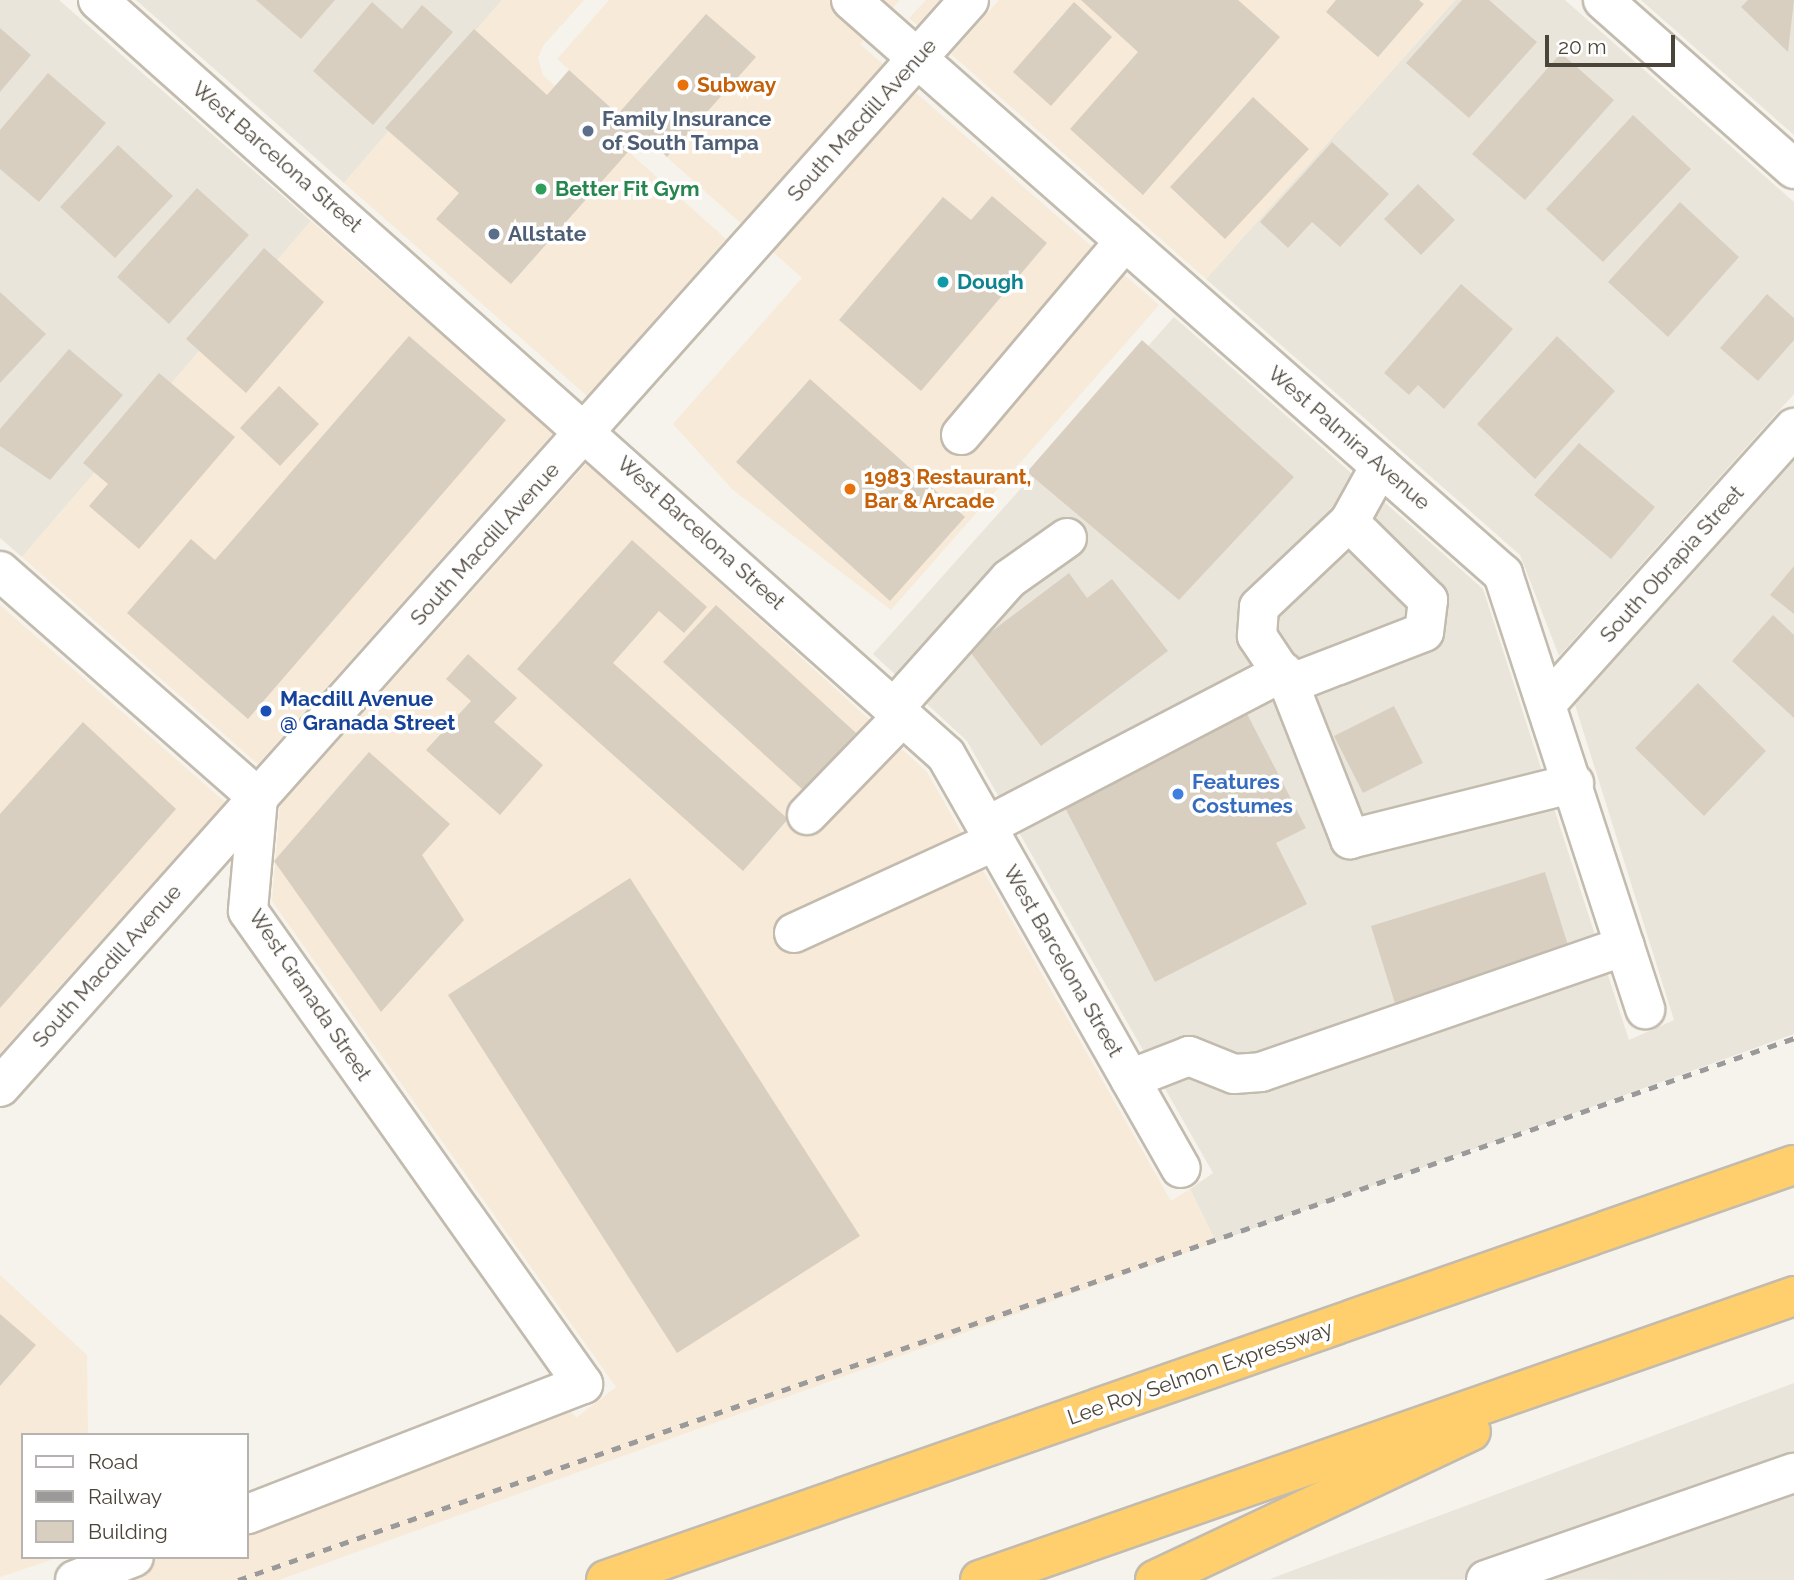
<!DOCTYPE html>
<html>
<head>
<meta charset="utf-8">
<style>
  body { margin:0 }
  #map { position:relative; width:1794px; height:1580px; overflow:hidden; background:#f6f3ec; font-family:Raleway,sans-serif }
  div>[style] { position:absolute }
  .residential>* { inset:0; background:#eae5da }
  .commercial>* { inset:0; background:#f7ead8 }
  .building>* { inset:0; background:#d8cfc1 }
  .roads { filter:drop-shadow(2px 0 #c2bbae) drop-shadow(-2px 0 #c2bbae) drop-shadow(0 2px #c2bbae) drop-shadow(0 -2px #c2bbae) }
  .minor>* { height:38px; margin:-19px; padding:0 19px; transform-origin:19px; border-radius:19px; background:#fff }
  .highway>* { height:38px; margin:-19px; padding:0 19px; transform-origin:19px; border-radius:19px; background:#ffcf6e }
  .rail>* { height:5px; margin-top:-2.5px; transform-origin:0; background:repeating-linear-gradient(90deg,#9a9a9a 0 9px,transparent 0 18px) }
  .dots>* { width:19px; height:19px; translate:-50% -50%; box-sizing:border-box; border:4px solid #fff; border-radius:50% }
  span { translate:-50% -50%; white-space:nowrap; text-align:center; line-height:1.15; -webkit-text-stroke:7px #fff; paint-order:stroke }
  .food-label { font-size:21px; color:#c56008; font-weight:700 }
  .left { translate:0 -50%; text-align:left }
  .service-label { font-size:21px; color:#4e5e75; font-weight:700 }
  .street-label { font-size:21px; color:#4b4439 }
  .leisure-label { font-size:21px; color:#27864d; font-weight:700 }
  .culture-label { font-size:21px; color:#0d838f; font-weight:700 }
  .transit-label { font-size:21px; color:#164399; font-weight:700 }
  .shop-label { font-size:21px; color:#366cbe; font-weight:700 }
  .legend { position:absolute; left:21px; top:1433px; width:228px; height:126px; box-sizing:border-box; background:#fff; border:2px solid #b7b4b0; margin:0; padding:9px 12px; list-style:none; font-size:21px; color:#4b4439 }
  .legend li { display:flex; align-items:center; gap:14px; height:35px }
  .legend b { width:35px; border:2px solid #b7b4b0 }
  .scale { position:absolute; left:1545px; top:35px; width:130px; height:32px; box-sizing:border-box; border:4px solid #4b4439; border-top:0; padding-left:9px; font-size:21px; line-height:24px; white-space:nowrap; color:#4b4439; -webkit-text-stroke:5px #fff; paint-order:stroke }
</style>
</head>
<body>
<div id="map">
  <div class="residential">
    <div style="clip-path:polygon(0 0,59px 0,311px 221px,22px 557px,0 538px)"></div>
    <div style="clip-path:polygon(136px 0,502px 0,344px 183px)"></div>
    <div style="clip-path:polygon(1455px 0,1565px 0,1794px 202px,1794px 394px,1559px 656px,1520px 555px,1206px 279px)"></div>
    <div style="clip-path:polygon(1641px 0,1794px 0,1794px 135px)"></div>
    <div style="clip-path:polygon(1174px 317px,1483px 589px,1629px 1040px,1674px 1020px,1575px 705px,1794px 461px,1794px 1034px,1216px 1242px,1190px 1189px,1213px 1173px,967px 741px,873px 654px)"></div>
    <div style="clip-path:polygon(1794px 1383px,1794px 1580px,1270px 1579px)"></div>
  </div>
  <div class="commercial">
    <div style="clip-path:polygon(502px 0,584px 0,543px 46px,538px 58px,543px 75px,726px 239px,587px 396px,344px 183px)"></div>
    <div style="clip-path:polygon(609px 0,900px 0,860px 44px,1159px 305px,891px 610px,733px 490px,673px 424px,802px 278px,557px 59px)"></div>
    <div style="clip-path:polygon(926px 0,939px 0,917px 25px,909px 18px)"></div>
    <div style="clip-path:polygon(999px 0,1455px 0,1206px 279px,951px 54px)"></div>
    <div style="clip-path:polygon(311px 221px,553px 433px,258px 764px,22px 557px)"></div>
    <div style="clip-path:polygon(587px 463px,927px 772px,1171px 1201px,1190px 1189px,1216px 1242px,279px 1580px,54px 1580px,103px 1557px,247px 1557px,247px 1506px,548px 1378px,576px 1418px,616px 1387px,272px 901px,280px 806px)"></div>
    <div style="clip-path:polygon(0 605px,225px 802px,0 1053px)"></div>
    <div style="clip-path:polygon(0 1275px,87px 1355px,88px 1435px,23px 1435px,23px 1557px,60px 1557px,0 1577px)"></div>
  </div>
  <div class="building">
    <div style="clip-path:polygon(256px 0,335px 0,301px 39px)"></div>
    <div style="clip-path:polygon(1081px 0,1238px 0,1280px 37px,1143px 195px,1070px 129px,1138px 52px)"></div>
    <div style="clip-path:polygon(1336px 0,1419px 0,1424px 4px,1378px 57px,1326px 12px)"></div>
    <div style="clip-path:polygon(1462px 0,1489px 0,1537px 42px,1469px 118px,1406px 63px)"></div>
    <div style="clip-path:polygon(1748px 0,1794px 0,1788px 52px,1741px 7px)"></div>
    <div style="clip-path:polygon(372px 2px,402px 29px,422px 5px,453px 32px,373px 125px,313px 71px)"></div>
    <div style="clip-path:polygon(1074px 2px,1112px 37px,1051px 106px,1013px 72px)"></div>
    <div style="clip-path:polygon(706px 14px,756px 57px,667px 157px,643px 135px,511px 284px,436px 219px,459px 193px,385px 128px,474px 29px,547px 95px,569px 70px,618px 114px)"></div>
    <div style="clip-path:polygon(0 28px,31px 55px,0 92px)"></div>
    <div style="clip-path:polygon(1561px 53px,1614px 100px,1525px 200px,1472px 154px)"></div>
    <div style="clip-path:polygon(48px 73px,106px 123px,39px 202px,0 169px,0 130px)"></div>
    <div style="clip-path:polygon(1253px 97px,1309px 149px,1225px 239px,1170px 187px)"></div>
    <div style="clip-path:polygon(1633px 115px,1691px 169px,1603px 262px,1546px 209px)"></div>
    <div style="clip-path:polygon(1332px 142px,1389px 194px,1340px 247px,1312px 222px,1288px 248px,1260px 222px)"></div>
    <div style="clip-path:polygon(118px 145px,173px 196px,115px 258px,60px 207px)"></div>
    <div style="clip-path:polygon(1418px 184px,1455px 220px,1421px 255px,1384px 219px)"></div>
    <div style="clip-path:polygon(197px 188px,249px 235px,169px 324px,117px 277px)"></div>
    <div style="clip-path:polygon(992px 196px,1047px 243px,921px 391px,839px 320px,943px 197px,971px 220px)"></div>
    <div style="clip-path:polygon(1680px 202px,1739px 257px,1668px 337px,1608px 282px)"></div>
    <div style="clip-path:polygon(264px 248px,324px 302px,246px 393px,186px 339px)"></div>
    <div style="clip-path:polygon(1461px 284px,1513px 329px,1444px 409px,1418px 385px,1409px 395px,1384px 373px)"></div>
    <div style="clip-path:polygon(0 292px,46px 334px,0 383px)"></div>
    <div style="clip-path:polygon(1767px 294px,1794px 318px,1794px 340px,1758px 381px,1720px 348px)"></div>
    <div style="clip-path:polygon(409px 336px,506px 420px,248px 719px,127px 613px,191px 539px,215px 560px)"></div>
    <div style="clip-path:polygon(1557px 336px,1615px 391px,1535px 479px,1477px 424px)"></div>
    <div style="clip-path:polygon(1142px 340px,1294px 477px,1179px 600px,1027px 472px)"></div>
    <div style="clip-path:polygon(69px 349px,123px 395px,50px 480px,0 446px,0 429px)"></div>
    <div style="clip-path:polygon(159px 373px,235px 437px,139px 549px,89px 506px,108px 484px,83px 463px)"></div>
    <div style="clip-path:polygon(810px 379px,965px 517px,890px 601px,736px 462px)"></div>
    <div style="clip-path:polygon(279px 386px,319px 424px,280px 466px,240px 428px)"></div>
    <div style="clip-path:polygon(1579px 443px,1655px 507px,1611px 559px,1534px 495px)"></div>
    <div style="clip-path:polygon(632px 540px,707px 607px,684px 633px,659px 611px,613px 663px,788px 819px,743px 871px,517px 669px)"></div>
    <div style="clip-path:polygon(1794px 566px,1794px 614px,1770px 595px)"></div>
    <div style="clip-path:polygon(1069px 573px,1087px 598px,1112px 579px,1168px 651px,1041px 746px,968px 649px)"></div>
    <div style="clip-path:polygon(716px 605px,856px 733px,803px 790px,663px 662px)"></div>
    <div style="clip-path:polygon(1773px 615px,1794px 635px,1794px 718px,1732px 661px)"></div>
    <div style="clip-path:polygon(468px 654px,517px 698px,494px 722px,543px 765px,500px 815px,426px 750px,471px 701px,446px 679px)"></div>
    <div style="clip-path:polygon(1698px 683px,1766px 751px,1704px 816px,1635px 748px)"></div>
    <div style="clip-path:polygon(1243px 706px,1306px 828px,1276px 843px,1307px 904px,1155px 982px,1061px 800px)"></div>
    <div style="clip-path:polygon(1394px 706px,1423px 763px,1363px 793px,1334px 736px)"></div>
    <div style="clip-path:polygon(83px 722px,176px 809px,0 1008px,0 814px)"></div>
    <div style="clip-path:polygon(369px 752px,450px 824px,422px 855px,464px 920px,381px 1012px,274px 861px)"></div>
    <div style="clip-path:polygon(1545px 872px,1572px 958px,1398px 1013px,1371px 926px)"></div>
    <div style="clip-path:polygon(630px 878px,860px 1236px,677px 1353px,448px 995px)"></div>
    <div style="clip-path:polygon(0 1314px,36px 1345px,0 1386px)"></div>
  </div>
  <div class="roads">
    <div class="minor">
      <div style="left:98px;top:0;width:1135px;rotate:41.68deg"></div>
      <div style="left:946px;top:755px;width:475px;rotate:60.4deg"></div>
      <div style="left:851px;top:0;width:869px;rotate:41.36deg"></div>
      <div style="left:1503px;top:574px;width:458px;rotate:71.9deg"></div>
      <div style="left:1603px;top:0;width:255px;rotate:41.5deg"></div>
      <div style="left:961px;top:435px;width:254px;rotate:-49.8deg"></div>
      <div style="left:1349px;top:522px;width:111px;rotate:44.6deg"></div>
      <div style="left:1428px;top:600px;width:32px;rotate:97deg"></div>
      <div style="left:1424px;top:632px;width:145px;rotate:158.9deg"></div>
      <div style="left:1289px;top:684px;width:167px;rotate:68.5deg"></div>
      <div style="left:1350px;top:839px;width:231px;rotate:-14deg"></div>
      <div style="left:0;top:571px;width:344px;rotate:41.3deg"></div>
      <div style="left:258px;top:798px;width:113px;rotate:95.1deg"></div>
      <div style="left:248px;top:911px;width:580px;rotate:54.69deg"></div>
      <div style="left:583px;top:1384px;width:360px;rotate:158.8deg"></div>
      <div style="left:1289px;top:684px;width:58px;rotate:-123.7deg"></div>
      <div style="left:1257px;top:636px;width:29px;rotate:-86deg"></div>
      <div style="left:1259px;top:607px;width:124px;rotate:-43.4deg"></div>
      <div style="left:1349px;top:522px;width:64px;rotate:-61deg"></div>
      <div style="left:1549px;top:701px;width:367px;rotate:-48.1deg"></div>
      <div style="left:894px;top:708px;width:173px;rotate:-48.3deg"></div>
      <div style="left:1009px;top:579px;width:71px;rotate:-35.3deg"></div>
      <div style="left:807px;top:815px;width:138px;rotate:-45.9deg"></div>
      <div style="left:987px;top:826px;width:334px;rotate:-27.5deg"></div>
      <div style="left:794px;top:933px;width:221px;rotate:-24.6deg"></div>
      <div style="left:1130px;top:1079px;width:63px;rotate:-21.3deg"></div>
      <div style="left:1189px;top:1056px;width:48px;rotate:21.8deg"></div>
      <div style="left:1234px;top:1074px;width:27px;rotate:-4deg"></div>
      <div style="left:1261px;top:1072px;width:385px;rotate:-19.1deg"></div>
      <div style="left:0;top:1087px;width:1456px;rotate:-48.28deg"></div>
      <div style="left:75px;top:1580px;width:63px;rotate:-21.3deg"></div>
      <div style="left:1486px;top:1580px;width:326px;rotate:-19.2deg"></div>
    </div>
    <div class="highway">
      <div style="left:606px;top:1580px;width:1258px;rotate:-19.26deg"></div>
      <div style="left:980px;top:1580px;width:862px;rotate:-19.23deg"></div>
      <div style="left:1155px;top:1580px;width:349px;rotate:-25.2deg"></div>
    </div>
  </div>
  <div class="rail">
    <div style="left:238px;top:1580px;width:1648px;rotate:-19.2deg"></div>
  </div>
  <div class="dots">
    <div style="left:683px;top:85px;background:#e8710a"></div>
    <div style="left:588px;top:131px;background:#5c6f8a"></div>
    <div style="left:541px;top:189px;background:#2e9e5b"></div>
    <div style="left:494px;top:234px;background:#5c6f8a"></div>
    <div style="left:943px;top:282px;background:#0f9aa8"></div>
    <div style="left:850px;top:489px;background:#e8710a"></div>
    <div style="left:266px;top:711px;background:#1a4fb4"></div>
    <div style="left:1178px;top:794px;background:#3f7fe0"></div>
  </div>
  <div class="food-label">
    <span class="left" style="left:697px;top:85px">Subway</span>
    <span class="left" style="left:864px;top:489px">1983 Restaurant,<br>Bar &amp; Arcade</span>
  </div>
  <div class="service-label">
    <span class="left" style="left:602px;top:131px">Family Insurance<br>of South Tampa</span>
    <span class="left" style="left:508px;top:234px">Allstate</span>
  </div>
  <div class="street-label">
    <span style="left:862px;top:120px;rotate:-48deg">South Macdill Avenue</span>
    <span style="left:277px;top:157px;rotate:41deg">West Barcelona Street</span>
    <span style="left:1349px;top:438px;rotate:41deg">West Palmira Avenue</span>
    <span style="left:701px;top:533px;rotate:42deg">West Barcelona Street</span>
    <span style="left:485px;top:544px;rotate:-48deg">South Macdill Avenue</span>
    <span style="left:1672px;top:564px;rotate:-48deg">South Obrapia Street</span>
    <span style="left:1063px;top:961px;rotate:60deg">West Barcelona Street</span>
    <span style="left:107px;top:966px;rotate:-48deg">South Macdill Avenue</span>
    <span style="left:310px;top:995px;rotate:56deg">West Granada Street</span>
    <span style="left:1200px;top:1373px;rotate:-19deg">Lee Roy Selmon Expressway</span>
  </div>
  <div class="leisure-label">
    <span class="left" style="left:555px;top:189px">Better Fit Gym</span>
  </div>
  <div class="culture-label">
    <span class="left" style="left:957px;top:282px">Dough</span>
  </div>
  <div class="transit-label">
    <span class="left" style="left:280px;top:711px">Macdill Avenue<br>@ Granada Street</span>
  </div>
  <div class="shop-label">
    <span class="left" style="left:1192px;top:794px">Features<br>Costumes</span>
  </div>
  <ul class="legend">
  <li><b style="height:9px;background:#fff"></b>Road</li>
  <li><b style="height:9px;background:#9a9a9a"></b>Railway</li>
  <li><b style="height:19px;background:#d8cfc1"></b>Building</li>
  </ul>
  <div class="scale">20 m</div>
</div>
</body>
</html>
